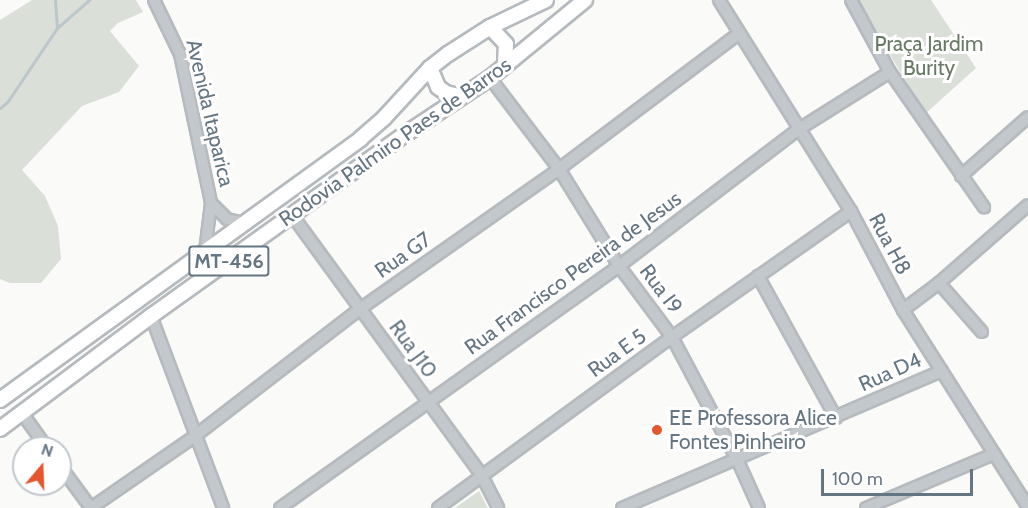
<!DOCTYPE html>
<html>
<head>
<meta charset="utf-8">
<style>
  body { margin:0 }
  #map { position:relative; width:1028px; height:508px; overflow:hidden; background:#fafaf8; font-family:Cabin,sans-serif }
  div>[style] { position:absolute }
  .green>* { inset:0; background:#dadfd7 }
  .stream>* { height:3px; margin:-1.5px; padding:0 1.5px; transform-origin:1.5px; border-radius:1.5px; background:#bbc7cb }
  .roads { filter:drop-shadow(2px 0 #b5babe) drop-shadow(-2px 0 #b5babe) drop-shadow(0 2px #b5babe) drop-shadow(0 -2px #b5babe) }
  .minor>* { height:10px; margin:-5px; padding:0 5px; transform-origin:5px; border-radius:5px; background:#c3c8cc }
  .major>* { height:14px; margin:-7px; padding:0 7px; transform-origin:7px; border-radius:7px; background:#fff }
  .dots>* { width:16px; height:16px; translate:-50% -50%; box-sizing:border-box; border:3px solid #fff; border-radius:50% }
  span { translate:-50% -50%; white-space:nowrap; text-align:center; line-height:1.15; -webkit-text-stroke:6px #fff; paint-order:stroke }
  .shield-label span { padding:2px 4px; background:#fff; border:2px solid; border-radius:4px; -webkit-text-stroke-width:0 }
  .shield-label { font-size:20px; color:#657683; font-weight:700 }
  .park-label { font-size:21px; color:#687a64 }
  .street-label { font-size:21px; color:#657683 }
  .poi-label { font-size:21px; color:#657683 }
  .left { translate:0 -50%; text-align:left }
  .north { position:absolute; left:12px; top:436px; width:60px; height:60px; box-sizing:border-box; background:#fff; border:2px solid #c1c8cd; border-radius:50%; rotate:19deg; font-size:16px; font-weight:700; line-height:24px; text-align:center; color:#657683 }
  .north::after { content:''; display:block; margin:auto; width:21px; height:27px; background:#e4572e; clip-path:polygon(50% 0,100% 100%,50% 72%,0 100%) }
  .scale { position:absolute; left:821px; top:469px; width:152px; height:27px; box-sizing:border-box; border:3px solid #657683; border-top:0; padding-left:8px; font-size:18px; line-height:21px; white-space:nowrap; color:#657683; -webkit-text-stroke:4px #fff; paint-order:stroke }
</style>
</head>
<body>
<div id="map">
  <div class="green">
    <div style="clip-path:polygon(32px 0,136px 0,143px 12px,118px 23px,110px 31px,139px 66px,119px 92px,82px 106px,22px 170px,45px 196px,58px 226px,61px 259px,41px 283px,10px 283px,0 279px,0 20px)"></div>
    <div style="clip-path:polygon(858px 0,931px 0,976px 68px,925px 114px)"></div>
    <div style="clip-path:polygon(479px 491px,488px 508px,455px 508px)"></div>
  </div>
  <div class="stream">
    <div style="left:55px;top:0;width:28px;rotate:86deg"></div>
    <div style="left:0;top:108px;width:11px;rotate:-41deg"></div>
    <div style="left:8px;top:101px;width:88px;rotate:-56.1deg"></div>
    <div style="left:57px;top:28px;width:43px;rotate:-41.2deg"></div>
  </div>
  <div class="roads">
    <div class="minor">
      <div style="left:154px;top:0;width:60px;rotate:64.3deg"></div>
      <div style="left:180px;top:54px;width:152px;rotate:78.2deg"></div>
      <div style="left:211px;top:203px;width:49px;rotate:97deg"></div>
      <div style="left:719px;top:0;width:249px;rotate:58deg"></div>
      <div style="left:851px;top:211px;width:112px;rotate:62.3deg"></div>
      <div style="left:903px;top:310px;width:233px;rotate:57.6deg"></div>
      <div style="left:851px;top:0;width:82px;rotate:61.6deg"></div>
      <div style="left:890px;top:72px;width:165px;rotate:55.2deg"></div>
      <div style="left:490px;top:78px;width:114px;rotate:52.8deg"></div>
      <div style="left:559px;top:169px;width:114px;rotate:58.3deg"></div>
      <div style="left:619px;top:266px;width:89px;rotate:53.3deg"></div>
      <div style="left:672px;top:337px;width:138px;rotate:62deg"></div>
      <div style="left:737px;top:459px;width:54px;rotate:65.8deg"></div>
      <div style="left:961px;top:176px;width:89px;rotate:-41.4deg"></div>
      <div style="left:211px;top:203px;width:23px;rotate:45deg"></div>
      <div style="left:227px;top:219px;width:18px;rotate:13deg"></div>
      <div style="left:292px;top:215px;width:323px;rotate:53.9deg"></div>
      <div style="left:482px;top:476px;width:36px;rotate:63deg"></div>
      <div style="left:758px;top:276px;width:162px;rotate:61.2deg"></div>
      <div style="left:939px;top:283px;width:65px;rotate:48.7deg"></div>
      <div style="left:903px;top:310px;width:45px;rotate:-36.9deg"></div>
      <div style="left:939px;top:283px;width:118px;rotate:-41.2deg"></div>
      <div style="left:151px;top:316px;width:205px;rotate:69.4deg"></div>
      <div style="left:22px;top:413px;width:43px;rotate:54.5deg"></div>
      <div style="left:60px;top:466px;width:52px;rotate:53.6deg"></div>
      <div style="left:91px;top:508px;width:126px;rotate:-34.7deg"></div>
      <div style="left:195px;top:436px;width:208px;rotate:-37.6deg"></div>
      <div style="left:360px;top:309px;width:243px;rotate:-35.1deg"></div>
      <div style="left:559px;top:169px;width:224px;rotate:-37deg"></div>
      <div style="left:280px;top:508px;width:417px;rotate:-35.5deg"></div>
      <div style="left:619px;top:266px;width:226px;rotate:-37.3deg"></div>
      <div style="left:799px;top:129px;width:107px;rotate:-32.1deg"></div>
      <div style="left:438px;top:508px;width:290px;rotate:-36.2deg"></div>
      <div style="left:672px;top:337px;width:219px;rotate:-35.1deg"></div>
      <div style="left:622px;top:508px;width:348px;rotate:-23.2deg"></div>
      <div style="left:866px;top:508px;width:139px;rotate:-22.9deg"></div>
    </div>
    <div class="major">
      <div style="left:490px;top:27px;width:23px;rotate:47deg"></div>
      <div style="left:506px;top:44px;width:22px;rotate:93deg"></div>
      <div style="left:430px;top:68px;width:21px;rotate:67deg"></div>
      <div style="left:438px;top:87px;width:10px;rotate:37deg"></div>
      <div style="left:446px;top:93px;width:16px;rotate:14deg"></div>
      <div style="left:0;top:400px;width:445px;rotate:-35.9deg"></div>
      <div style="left:360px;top:139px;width:32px;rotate:-41deg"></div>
      <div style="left:384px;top:118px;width:68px;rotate:-47.4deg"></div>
      <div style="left:430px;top:68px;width:23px;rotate:-38deg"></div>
      <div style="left:448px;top:54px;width:50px;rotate:-32.7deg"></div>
      <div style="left:490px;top:27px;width:62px;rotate:-25.7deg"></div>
      <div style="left:0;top:429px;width:189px;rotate:-36.8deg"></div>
      <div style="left:151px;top:316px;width:315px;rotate:-35.6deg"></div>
      <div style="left:407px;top:133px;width:100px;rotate:-33.5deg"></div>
      <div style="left:490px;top:78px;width:123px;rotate:-39.4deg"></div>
    </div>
  </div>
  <div class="dots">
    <div style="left:657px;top:430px;background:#e4572e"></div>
  </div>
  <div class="shield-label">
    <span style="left:229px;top:261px">MT-456</span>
  </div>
  <div class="park-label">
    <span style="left:929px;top:56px">Praça Jardim<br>Burity</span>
  </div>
  <div class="street-label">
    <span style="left:210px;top:113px;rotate:77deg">Avenida Itaparica</span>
    <span style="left:395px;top:142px;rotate:-35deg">Rodovia Palmiro Paes de Barros</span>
    <span style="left:890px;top:244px;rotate:62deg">Rua H8</span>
    <span style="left:403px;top:255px;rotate:-35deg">Rua G7</span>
    <span style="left:573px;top:273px;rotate:-36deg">Rua Francisco Pereira de Jesus</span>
    <span style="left:661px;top:289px;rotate:53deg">Rua I9</span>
    <span style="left:413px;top:349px;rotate:54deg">Rua J10</span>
    <span style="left:617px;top:353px;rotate:-36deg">Rua E 5</span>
    <span style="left:890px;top:372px;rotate:-24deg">Rua D4</span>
  </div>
  <div class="poi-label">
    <span class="left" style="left:669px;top:430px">EE Professora Alice<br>Fontes Pinheiro</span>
  </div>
  <div class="north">N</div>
  <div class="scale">100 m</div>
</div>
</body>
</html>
